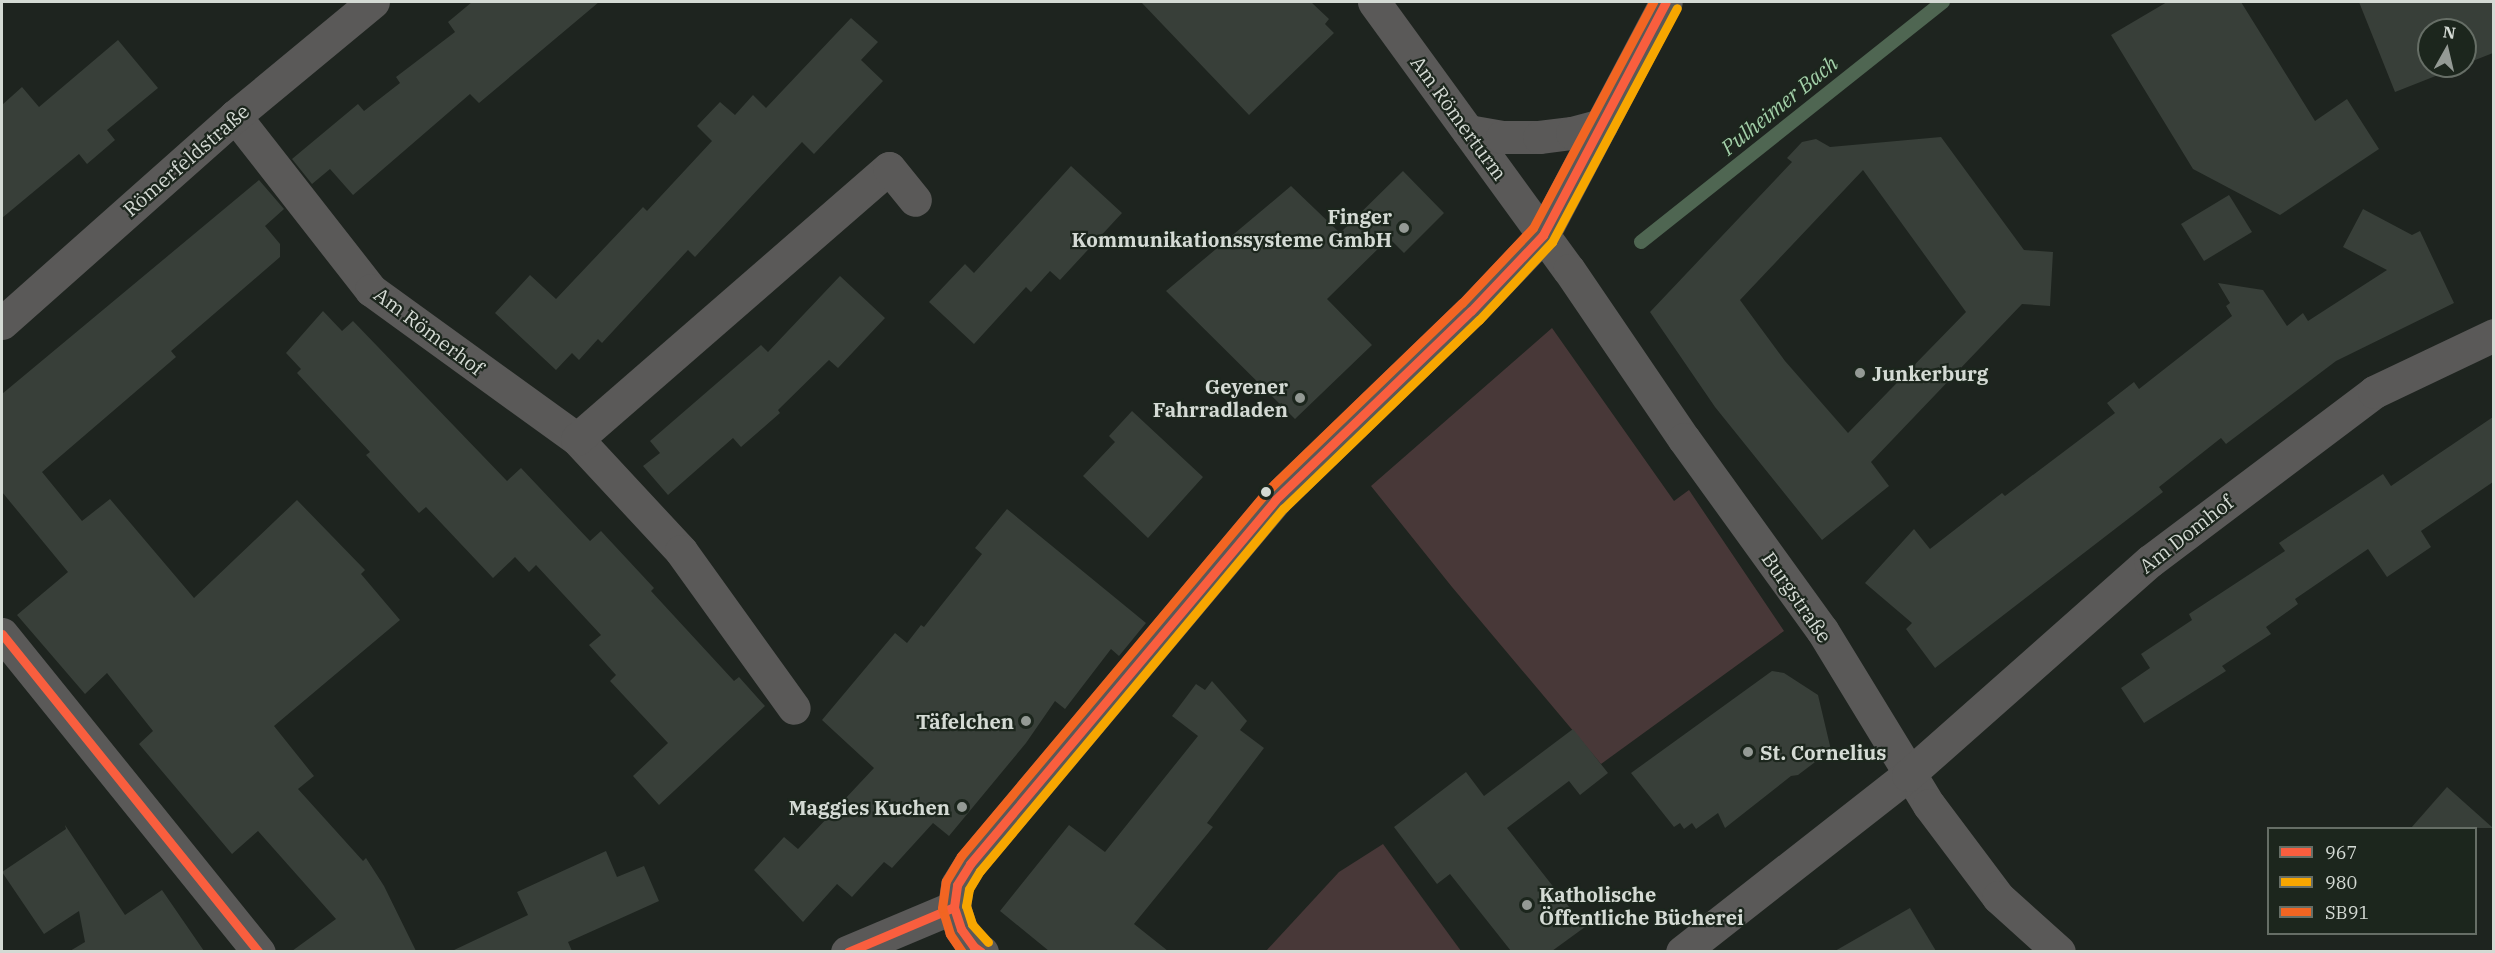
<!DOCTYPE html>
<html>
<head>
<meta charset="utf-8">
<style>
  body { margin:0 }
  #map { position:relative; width:2495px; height:953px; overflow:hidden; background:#1e241f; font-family:"IBM Plex Serif",serif }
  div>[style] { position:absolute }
  .green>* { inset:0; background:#483838 }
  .stream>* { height:14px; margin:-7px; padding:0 7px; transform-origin:7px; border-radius:7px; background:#4f6652 }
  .building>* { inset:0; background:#383f39 }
  .minor>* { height:33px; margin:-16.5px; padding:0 16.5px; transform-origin:16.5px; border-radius:16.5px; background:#5a5958 }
  .tertiary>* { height:33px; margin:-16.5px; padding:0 16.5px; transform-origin:16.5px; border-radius:16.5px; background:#5a5958 }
  .bus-1>* { height:9px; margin:-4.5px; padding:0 4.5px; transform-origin:4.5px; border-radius:4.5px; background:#f95e3e }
  .bus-2>* { height:9px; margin:-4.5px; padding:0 4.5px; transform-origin:4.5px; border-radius:4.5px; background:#f7a600 }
  .bus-3>* { height:9px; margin:-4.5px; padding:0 4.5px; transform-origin:4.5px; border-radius:4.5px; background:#f26522 }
  .dots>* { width:16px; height:16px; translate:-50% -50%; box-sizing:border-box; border:3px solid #1c261d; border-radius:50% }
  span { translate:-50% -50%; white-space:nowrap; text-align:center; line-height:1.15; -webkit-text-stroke:4.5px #1c261d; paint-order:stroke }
  .street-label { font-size:20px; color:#d4dad4 }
  .poi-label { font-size:20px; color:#d4dad4; font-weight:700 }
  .right { translate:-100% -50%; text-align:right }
  .left { translate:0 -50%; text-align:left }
  .water-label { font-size:21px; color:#a2cfa8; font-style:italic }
  .frame { position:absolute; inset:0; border:3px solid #d4dad4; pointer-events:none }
  .legend { position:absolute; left:2267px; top:827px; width:210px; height:108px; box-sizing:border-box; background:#1c261d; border:2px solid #666e66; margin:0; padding:8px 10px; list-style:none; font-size:18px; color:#d4dad4 }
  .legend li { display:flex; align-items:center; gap:12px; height:30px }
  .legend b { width:30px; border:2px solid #666e66 }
  .north { position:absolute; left:2417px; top:18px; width:60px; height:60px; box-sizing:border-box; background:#1c261d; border:2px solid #666e66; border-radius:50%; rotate:8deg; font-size:16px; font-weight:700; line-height:24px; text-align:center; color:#d4dad4 }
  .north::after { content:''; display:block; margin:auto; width:21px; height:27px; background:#949a95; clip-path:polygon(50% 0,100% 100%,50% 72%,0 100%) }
</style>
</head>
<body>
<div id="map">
  <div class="green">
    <div style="clip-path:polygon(1552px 328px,1674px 501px,1689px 490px,1784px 631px,1601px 764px,1452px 587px,1371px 486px)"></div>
    <div style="clip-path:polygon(1383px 844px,1461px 951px,1266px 951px,1339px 872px)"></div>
  </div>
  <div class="stream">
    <div style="left:1641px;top:242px;width:386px;rotate:-38.5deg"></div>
  </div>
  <div class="building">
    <div style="clip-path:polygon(472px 2px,599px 2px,479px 103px,470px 94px,353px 195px,330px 169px,312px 184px,292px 159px,358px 104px,364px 111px,400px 83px,396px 77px,455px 32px,448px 22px)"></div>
    <div style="clip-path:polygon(1141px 2px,1311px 2px,1329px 19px,1325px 24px,1334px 33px,1249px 115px)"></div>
    <div style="clip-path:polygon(2167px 2px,2241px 2px,2315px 121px,2347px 99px,2379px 149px,2280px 215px,2193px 169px,2111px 35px)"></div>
    <div style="clip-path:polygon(2359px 2px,2493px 2px,2493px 53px,2465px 64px,2465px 30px,2429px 30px,2429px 66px,2461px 66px,2395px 92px)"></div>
    <div style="clip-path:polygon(851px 18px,878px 42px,861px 60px,883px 81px,814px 154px,802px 142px,695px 257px,688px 250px,602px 343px,598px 339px,579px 360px,572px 353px,556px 370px,495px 313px,530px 275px,556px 299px,643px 207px,647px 211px,712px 141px,697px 126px,720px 102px,735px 115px,753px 95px,766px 108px)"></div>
    <div style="clip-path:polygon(118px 40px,158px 88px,107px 130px,115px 140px,87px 164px,79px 154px,2px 218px,2px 105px,22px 87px,39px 107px)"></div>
    <div style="clip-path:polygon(evenodd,1941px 137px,2024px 250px,2053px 252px,2050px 306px,2022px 304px,1871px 462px,1889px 486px,1822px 540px,1715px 407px,1650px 312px,1792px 162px,1787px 158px,1802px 142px,1816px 139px,1830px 147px,1941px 137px,1863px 170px,1966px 312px,1848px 433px,1785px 361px,1740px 300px,1863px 170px)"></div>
    <div style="clip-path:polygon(1071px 166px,1122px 213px,1060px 280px,1050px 271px,1031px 292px,1026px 287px,974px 344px,929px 302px,965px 264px,974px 273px)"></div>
    <div style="clip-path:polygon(1403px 171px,1444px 213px,1404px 253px,1389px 238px,1327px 299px,1372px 345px,1295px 419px,1166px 291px,1291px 186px,1340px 233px)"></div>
    <div style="clip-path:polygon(259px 180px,284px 209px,265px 226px,280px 244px,280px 257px,171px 351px,176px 357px,42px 472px,82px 521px,110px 499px,194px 598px,297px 500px,365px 570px,361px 574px,400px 620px,274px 726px,314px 776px,298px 789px,363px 861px,366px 858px,384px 886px,416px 951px,292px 951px,336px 919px,258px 831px,232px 854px,139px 744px,153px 731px,107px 673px,85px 694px,17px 615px,68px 572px,2px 492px,2px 394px)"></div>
    <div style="clip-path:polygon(2229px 195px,2252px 232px,2204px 261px,2181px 224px)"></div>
    <div style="clip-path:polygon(2363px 209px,2412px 235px,2420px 231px,2454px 303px,2336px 361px,2226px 444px,2221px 438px,2159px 487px,2163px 492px,1935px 668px,1906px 629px,1912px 623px,1865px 583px,1914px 529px,1930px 549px,2002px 493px,2005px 496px,2115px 413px,2107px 403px,2134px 382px,2139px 389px,2232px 316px,2226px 306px,2230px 303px,2218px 283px,2263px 290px,2287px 326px,2303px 313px,2308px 321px,2387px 270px,2343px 247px)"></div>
    <div style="clip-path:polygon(840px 276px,885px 318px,838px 368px,829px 360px,778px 410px,780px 413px,741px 447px,733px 438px,668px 495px,643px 466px,660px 453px,650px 441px,761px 345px,768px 352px)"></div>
    <div style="clip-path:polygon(323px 311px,342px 331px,353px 321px,507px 481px,521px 468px,590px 541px,601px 531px,654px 588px,651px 591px,734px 681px,739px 677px,765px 706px,659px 805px,633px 776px,668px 743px,610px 681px,616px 675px,589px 645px,601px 635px,536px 565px,529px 572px,515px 557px,493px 578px,426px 507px,419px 513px,366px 455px,370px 452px,297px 373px,301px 369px,286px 353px)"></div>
    <div style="clip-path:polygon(1132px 411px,1203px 477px,1148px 538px,1083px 476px,1115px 442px,1109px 436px)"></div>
    <div style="clip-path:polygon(2493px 417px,2493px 482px,2421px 531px,2431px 547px,2387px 577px,2368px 549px,2295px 599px,2298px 604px,2266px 627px,2271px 634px,2222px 666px,2226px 671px,2144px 723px,2121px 688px,2150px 668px,2141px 654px,2192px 620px,2189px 614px,2285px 551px,2279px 543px,2383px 474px,2391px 486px)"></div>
    <div style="clip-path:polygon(1007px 509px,1146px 623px,1119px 656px,1111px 649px,1065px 709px,1055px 701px,1026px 743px,949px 836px,933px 823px,892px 868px,884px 862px,852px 897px,837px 884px,803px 922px,754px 870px,784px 837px,798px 849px,874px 768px,822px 720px,895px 633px,907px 643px,921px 625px,924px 627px,982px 554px,975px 548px)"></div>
    <div style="clip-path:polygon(1772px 671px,1784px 673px,1818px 695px,1831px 750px,1798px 775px,1791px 776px,1725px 828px,1718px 813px,1696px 829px,1692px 823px,1684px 829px,1680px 823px,1674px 827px,1631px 773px)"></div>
    <div style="clip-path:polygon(1212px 681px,1247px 721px,1240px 730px,1264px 748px,1207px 823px,1213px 827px,1134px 924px,1168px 951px,1049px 951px,1000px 911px,1069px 825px,1105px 852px,1198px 736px,1172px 716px,1196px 684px,1205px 690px)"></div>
    <div style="clip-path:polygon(1573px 729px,1608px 773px,1580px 795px,1569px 781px,1507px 828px,1585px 927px,1552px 951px,1511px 951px,1450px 874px,1437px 884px,1394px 827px,1466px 772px,1484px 796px)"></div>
    <div style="clip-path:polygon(2447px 787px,2493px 828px,2411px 828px)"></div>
    <div style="clip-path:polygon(65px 825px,125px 915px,162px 890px,204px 951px,70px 951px,85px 942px,79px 911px,44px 934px,2px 872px,66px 829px)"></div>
    <div style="clip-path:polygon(606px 851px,617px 877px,644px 866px,659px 901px,568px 942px,572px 951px,452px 951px,528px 915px,517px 892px)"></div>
    <div style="clip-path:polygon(1910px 908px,1936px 951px,1835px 951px)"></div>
  </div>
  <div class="minor">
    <div style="left:1374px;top:2px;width:331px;rotate:54deg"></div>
    <div style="left:1569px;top:270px;width:204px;rotate:55.8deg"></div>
    <div style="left:1684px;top:439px;width:236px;rotate:54.2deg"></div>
    <div style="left:1822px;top:630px;width:205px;rotate:58.6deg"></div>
    <div style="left:1929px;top:805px;width:115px;rotate:53.1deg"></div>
    <div style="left:1998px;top:897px;width:82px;rotate:42deg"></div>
    <div style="left:235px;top:116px;width:221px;rotate:52deg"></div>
    <div style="left:371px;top:290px;width:254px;rotate:35.9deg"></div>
    <div style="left:577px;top:439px;width:153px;rotate:47.1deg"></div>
    <div style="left:681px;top:551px;width:193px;rotate:54.3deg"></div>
    <div style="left:1468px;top:131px;width:35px;rotate:10deg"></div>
    <div style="left:1502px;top:137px;width:37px"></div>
    <div style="left:1539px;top:137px;width:33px;rotate:-7deg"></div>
    <div style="left:1572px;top:133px;width:30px;rotate:-15deg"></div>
    <div style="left:2px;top:323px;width:312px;rotate:-41.6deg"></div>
    <div style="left:235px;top:116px;width:179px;rotate:-39.6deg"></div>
    <div style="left:577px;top:439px;width:413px;rotate:-41deg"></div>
    <div style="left:889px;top:168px;width:41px;rotate:50.9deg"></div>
    <div style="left:1682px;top:952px;width:287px;rotate:-38.1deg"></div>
    <div style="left:1908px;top:775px;width:323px;rotate:-41.5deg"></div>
    <div style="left:2150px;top:561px;width:281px;rotate:-37deg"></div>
    <div style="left:2374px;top:392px;width:133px;rotate:-25.4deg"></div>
  </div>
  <div class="tertiary">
    <div style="left:2px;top:634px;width:409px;rotate:51.1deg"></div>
    <div style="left:847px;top:952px;width:116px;rotate:-22.8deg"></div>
    <div style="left:982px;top:952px;width:9px;rotate:-148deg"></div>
    <div style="left:974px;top:947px;width:22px;rotate:-126deg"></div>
    <div style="left:961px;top:929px;width:23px;rotate:-108deg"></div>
    <div style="left:954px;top:907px;width:22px;rotate:-82deg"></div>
    <div style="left:957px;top:885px;width:25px;rotate:-58deg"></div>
    <div style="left:970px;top:864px;width:475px;rotate:-50deg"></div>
    <div style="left:1275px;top:500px;width:272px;rotate:-44deg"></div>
    <div style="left:1471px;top:311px;width:105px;rotate:-46.5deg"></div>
    <div style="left:1543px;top:235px;width:263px;rotate:-62.2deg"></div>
  </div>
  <div class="bus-1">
    <div style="left:2px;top:634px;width:409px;rotate:51.1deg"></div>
    <div style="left:848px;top:952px;width:115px;rotate:-23deg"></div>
    <div style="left:981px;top:952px;width:9px;rotate:-144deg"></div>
    <div style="left:974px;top:947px;width:22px;rotate:-126deg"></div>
    <div style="left:961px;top:929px;width:23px;rotate:-108deg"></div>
    <div style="left:954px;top:907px;width:22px;rotate:-82deg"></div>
    <div style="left:957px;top:885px;width:25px;rotate:-58deg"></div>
    <div style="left:970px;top:864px;width:475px;rotate:-50deg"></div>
    <div style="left:1275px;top:500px;width:272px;rotate:-44deg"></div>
    <div style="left:1471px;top:311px;width:105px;rotate:-46.5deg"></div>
    <div style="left:1543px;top:235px;width:263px;rotate:-62.2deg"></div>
  </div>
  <div class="bus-2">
    <div style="left:988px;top:942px;width:24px;rotate:-132deg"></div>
    <div style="left:972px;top:924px;width:19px;rotate:-108deg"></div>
    <div style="left:966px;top:906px;width:17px;rotate:-80deg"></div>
    <div style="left:969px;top:889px;width:21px;rotate:-59deg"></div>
    <div style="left:980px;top:871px;width:473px;rotate:-50.1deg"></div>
    <div style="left:1284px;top:508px;width:271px;rotate:-44deg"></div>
    <div style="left:1479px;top:320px;width:107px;rotate:-46.9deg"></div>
    <div style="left:1552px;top:242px;width:265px;rotate:-61.9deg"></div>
  </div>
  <div class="bus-3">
    <div style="left:962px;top:952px;width:22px;rotate:-124deg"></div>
    <div style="left:950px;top:934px;width:27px;rotate:-107deg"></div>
    <div style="left:942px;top:908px;width:27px;rotate:-82deg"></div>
    <div style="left:946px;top:881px;width:29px;rotate:-59deg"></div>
    <div style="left:961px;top:856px;width:475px;rotate:-50deg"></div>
    <div style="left:1266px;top:492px;width:272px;rotate:-44deg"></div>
    <div style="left:1462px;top:303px;width:103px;rotate:-46.6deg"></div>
    <div style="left:1533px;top:228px;width:256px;rotate:-62deg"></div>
  </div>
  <div class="dots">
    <div style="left:1404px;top:228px;background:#949a95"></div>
    <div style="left:1860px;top:373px;background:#949a95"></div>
    <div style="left:1300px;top:398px;background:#949a95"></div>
    <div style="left:1266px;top:492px;background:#d4dad4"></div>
    <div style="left:1026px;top:721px;background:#949a95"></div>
    <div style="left:1748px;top:752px;background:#949a95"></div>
    <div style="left:962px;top:807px;background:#949a95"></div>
    <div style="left:1527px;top:905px;background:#949a95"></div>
  </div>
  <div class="street-label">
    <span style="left:1459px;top:118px;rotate:54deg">Am Römerturm</span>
    <span style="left:186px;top:160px;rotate:-41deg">Römerfeldstraße</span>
    <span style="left:429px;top:331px;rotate:37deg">Am Römerhof</span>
    <span style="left:2186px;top:534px;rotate:-38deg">Am Domhof</span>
    <span style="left:1797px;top:597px;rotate:55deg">Burgstraße</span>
  </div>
  <div class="poi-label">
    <span class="right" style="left:1392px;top:228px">Finger<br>Kommunikationssysteme GmbH</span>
    <span class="left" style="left:1872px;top:373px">Junkerburg</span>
    <span class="right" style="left:1288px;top:398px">Geyener<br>Fahrradladen</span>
    <span class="right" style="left:1014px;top:721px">Täfelchen</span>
    <span class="left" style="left:1760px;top:752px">St. Cornelius</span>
    <span class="right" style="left:950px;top:807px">Maggies Kuchen</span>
    <span class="left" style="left:1539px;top:906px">Katholische<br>Öffentliche Bücherei</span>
  </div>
  <div class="water-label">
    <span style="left:1779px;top:105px;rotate:-39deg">Pulheimer Bach</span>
  </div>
  <div class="frame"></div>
  <ul class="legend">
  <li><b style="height:8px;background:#f95e3e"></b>967</li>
  <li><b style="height:8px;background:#f7a600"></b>980</li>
  <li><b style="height:8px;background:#f26522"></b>SB91</li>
  </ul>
  <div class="north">N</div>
</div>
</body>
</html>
